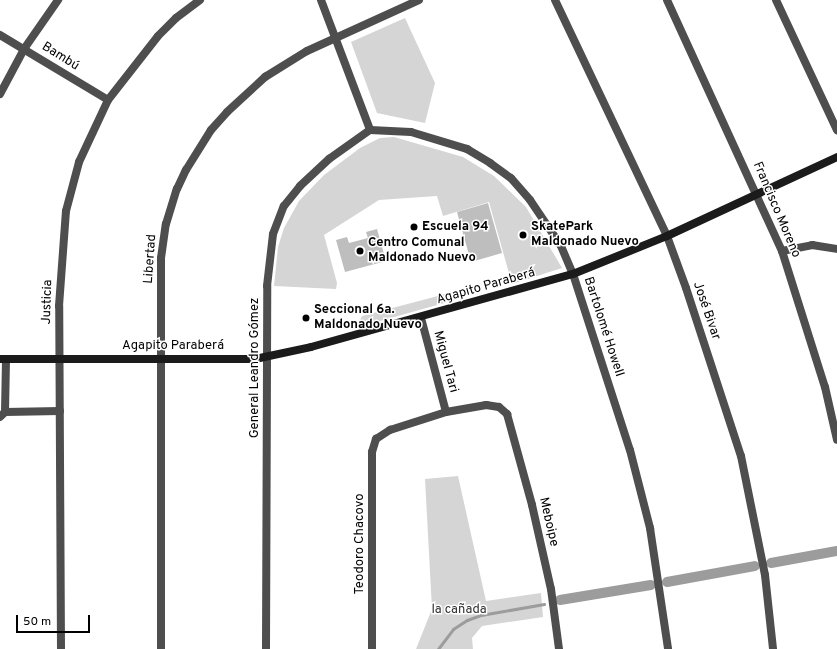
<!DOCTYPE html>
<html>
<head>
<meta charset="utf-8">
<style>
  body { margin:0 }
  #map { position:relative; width:837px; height:649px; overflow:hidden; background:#fff; font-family:Overpass,sans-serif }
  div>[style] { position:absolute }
  .green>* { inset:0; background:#d5d5d5 }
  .stream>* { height:3px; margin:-1.5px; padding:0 1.5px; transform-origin:1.5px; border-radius:1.5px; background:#9c9c9c }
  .canal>* { height:10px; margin:-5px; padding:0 5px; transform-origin:5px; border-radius:5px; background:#9c9c9c }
  .building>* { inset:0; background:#bebebe }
  .street>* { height:8px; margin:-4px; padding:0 4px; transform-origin:4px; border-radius:4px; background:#4e4e4e }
  .secondary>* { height:8px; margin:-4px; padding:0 4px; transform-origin:4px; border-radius:4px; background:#1b1b1b }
  .dots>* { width:11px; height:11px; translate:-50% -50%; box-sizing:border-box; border:2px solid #fff; border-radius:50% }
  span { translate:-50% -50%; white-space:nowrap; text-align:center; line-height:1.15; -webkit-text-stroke:3px #fff; paint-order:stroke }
  .street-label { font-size:13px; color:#000 }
  .poi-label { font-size:13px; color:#000; font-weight:700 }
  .left { translate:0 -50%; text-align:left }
  .park-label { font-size:13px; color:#2c2c2c }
  .scale { position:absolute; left:16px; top:615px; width:74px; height:18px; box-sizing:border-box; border:2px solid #000; border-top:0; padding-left:5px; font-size:12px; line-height:14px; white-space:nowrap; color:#000; -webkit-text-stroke:3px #fff; paint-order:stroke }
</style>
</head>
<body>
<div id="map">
  <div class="green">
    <div style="clip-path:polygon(405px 18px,435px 83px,425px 123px,377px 113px,351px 42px)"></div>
    <div style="clip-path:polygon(394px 137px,463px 157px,494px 176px,526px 207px,562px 268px,512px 284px,489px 202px,443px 216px,437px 196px,379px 200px,324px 235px,337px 283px,336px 289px,274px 286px,278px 247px,284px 228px,299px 201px,324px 175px,360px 148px,380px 138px)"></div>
    <div style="clip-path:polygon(453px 292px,455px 300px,362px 326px,359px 322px,362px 316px)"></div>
    <div style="clip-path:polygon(458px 476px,486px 601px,541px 593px,543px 617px,482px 626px,472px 638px,473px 649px,416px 649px,432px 609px,425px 479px)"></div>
  </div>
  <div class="stream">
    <div style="left:438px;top:649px;width:25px;rotate:-53deg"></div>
    <div style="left:453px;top:629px;width:17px;rotate:-33deg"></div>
    <div style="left:467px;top:620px;width:15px;rotate:-20deg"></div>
    <div style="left:481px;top:615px;width:64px;rotate:-9.9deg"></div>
  </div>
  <div class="canal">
    <div style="left:771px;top:563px;width:67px;rotate:-10.3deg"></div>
    <div style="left:667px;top:582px;width:89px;rotate:-10.3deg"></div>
    <div style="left:560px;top:600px;width:92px;rotate:-9.4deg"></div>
  </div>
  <div class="building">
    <div style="clip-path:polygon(488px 203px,502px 253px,471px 262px,457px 212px)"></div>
    <div style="clip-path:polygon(377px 229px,386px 261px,345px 272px,336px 240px,347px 237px,349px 243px,368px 238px,366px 232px)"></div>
  </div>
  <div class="street">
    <div style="left:321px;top:0;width:139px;rotate:69.3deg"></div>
    <div style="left:555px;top:0;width:261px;rotate:64.6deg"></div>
    <div style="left:667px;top:236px;width:55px;rotate:69.9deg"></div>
    <div style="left:686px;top:288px;width:177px;rotate:71.9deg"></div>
    <div style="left:741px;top:456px;width:121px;rotate:78.6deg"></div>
    <div style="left:765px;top:575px;width:74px;rotate:83.8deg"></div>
    <div style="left:667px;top:0;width:276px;rotate:65.4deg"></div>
    <div style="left:782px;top:251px;width:143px;rotate:72.5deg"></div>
    <div style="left:825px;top:387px;width:54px;rotate:77.2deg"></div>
    <div style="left:776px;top:0;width:144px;rotate:64.9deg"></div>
    <div style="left:0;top:35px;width:126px;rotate:31deg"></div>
    <div style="left:0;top:94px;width:51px;rotate:-61.9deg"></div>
    <div style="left:24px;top:49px;width:60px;rotate:-55.2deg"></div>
    <div style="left:370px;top:130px;width:41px;rotate:2.8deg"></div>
    <div style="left:411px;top:132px;width:59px;rotate:16.9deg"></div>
    <div style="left:467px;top:149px;width:27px;rotate:31deg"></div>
    <div style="left:490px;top:163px;width:26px;rotate:36deg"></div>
    <div style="left:511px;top:178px;width:29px;rotate:49deg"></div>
    <div style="left:530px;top:200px;width:55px;rotate:56deg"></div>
    <div style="left:561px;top:246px;width:30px;rotate:67deg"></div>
    <div style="left:573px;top:274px;width:185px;rotate:72.1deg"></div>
    <div style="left:630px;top:450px;width:81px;rotate:75.6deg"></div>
    <div style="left:650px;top:528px;width:122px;rotate:81.5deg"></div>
    <div style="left:782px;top:251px;width:31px;rotate:-11deg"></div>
    <div style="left:812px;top:245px;width:25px;rotate:9deg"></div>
    <div style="left:421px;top:318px;width:97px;rotate:75.1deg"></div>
    <div style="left:5px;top:412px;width:53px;rotate:-88.9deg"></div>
    <div style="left:0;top:417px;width:7px;rotate:-45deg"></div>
    <div style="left:5px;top:412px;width:55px;rotate:-1deg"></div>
    <div style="left:61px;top:649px;width:343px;rotate:-90.3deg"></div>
    <div style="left:59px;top:306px;width:95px;rotate:-85.8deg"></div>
    <div style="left:66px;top:211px;width:51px;rotate:-75.1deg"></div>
    <div style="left:79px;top:162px;width:68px;rotate:-64.9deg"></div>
    <div style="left:108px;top:100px;width:81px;rotate:-52deg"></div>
    <div style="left:158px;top:36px;width:25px;rotate:-45deg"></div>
    <div style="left:176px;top:18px;width:30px;rotate:-37deg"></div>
    <div style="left:161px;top:649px;width:391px;rotate:-90deg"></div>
    <div style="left:161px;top:258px;width:34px;rotate:-82deg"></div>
    <div style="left:166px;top:224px;width:37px;rotate:-73deg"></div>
    <div style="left:177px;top:189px;width:21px;rotate:-65deg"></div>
    <div style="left:186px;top:170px;width:47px;rotate:-58deg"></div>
    <div style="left:211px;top:130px;width:24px;rotate:-48deg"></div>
    <div style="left:227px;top:112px;width:52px;rotate:-42.6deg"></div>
    <div style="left:265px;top:77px;width:49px;rotate:-31.8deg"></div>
    <div style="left:307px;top:51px;width:123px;rotate:-24.5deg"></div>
    <div style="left:266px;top:649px;width:363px;rotate:-89.8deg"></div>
    <div style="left:267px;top:286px;width:52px;rotate:-83.4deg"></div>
    <div style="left:273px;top:234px;width:30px;rotate:-69deg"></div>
    <div style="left:284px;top:206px;width:26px;rotate:-51deg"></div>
    <div style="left:300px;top:186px;width:40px;rotate:-43deg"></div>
    <div style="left:329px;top:159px;width:50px;rotate:-35.3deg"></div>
    <div style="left:372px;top:649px;width:197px;rotate:-90deg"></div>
    <div style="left:372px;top:452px;width:14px;rotate:-73deg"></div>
    <div style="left:376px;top:439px;width:17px;rotate:-33deg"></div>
    <div style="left:390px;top:430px;width:59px;rotate:-17.8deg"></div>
    <div style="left:446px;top:412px;width:41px;rotate:-9.9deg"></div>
    <div style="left:486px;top:405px;width:13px;rotate:9deg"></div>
    <div style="left:499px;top:407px;width:11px;rotate:41deg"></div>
    <div style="left:507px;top:414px;width:94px;rotate:74.6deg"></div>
    <div style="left:532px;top:505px;width:86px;rotate:77.3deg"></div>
    <div style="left:551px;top:589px;width:61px;rotate:82.4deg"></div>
  </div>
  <div class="secondary">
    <div style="left:0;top:359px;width:255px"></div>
    <div style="left:255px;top:359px;width:57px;rotate:-12.1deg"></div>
    <div style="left:311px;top:347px;width:272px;rotate:-15.6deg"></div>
    <div style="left:573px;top:274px;width:101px;rotate:-22deg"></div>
    <div style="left:667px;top:236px;width:187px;rotate:-24.9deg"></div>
  </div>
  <div class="dots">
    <div style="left:414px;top:227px;background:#000"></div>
    <div style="left:523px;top:235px;background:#000"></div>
    <div style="left:360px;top:251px;background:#000"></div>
    <div style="left:306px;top:318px;background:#000"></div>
  </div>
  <div class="street-label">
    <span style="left:60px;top:57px;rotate:32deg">Bambú</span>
    <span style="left:776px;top:210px;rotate:67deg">Francisco Moreno</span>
    <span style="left:151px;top:259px;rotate:-86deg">Libertad</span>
    <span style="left:486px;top:287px;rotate:-16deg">Agapito Paraberá</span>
    <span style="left:48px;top:302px;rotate:-88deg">Justicia</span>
    <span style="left:706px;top:311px;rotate:71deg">José Bivar</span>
    <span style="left:603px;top:327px;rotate:72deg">Bartolomé Howell</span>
    <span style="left:173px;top:346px">Agapito Paraberá</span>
    <span style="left:445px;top:362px;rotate:75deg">Miguel Tari</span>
    <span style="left:255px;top:368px;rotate:-90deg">General Leandro Gómez</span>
    <span style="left:548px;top:522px;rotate:77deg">Meboipe</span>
    <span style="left:360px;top:544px;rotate:-90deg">Teodoro Chacovo</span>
  </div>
  <div class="poi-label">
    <span class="left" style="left:422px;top:227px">Escuela 94</span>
    <span class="left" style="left:531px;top:235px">SkatePark<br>Maldonado Nuevo</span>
    <span class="left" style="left:368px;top:251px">Centro Comunal<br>Maldonado Nuevo</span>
    <span class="left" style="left:314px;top:318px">Seccional 6a.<br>Maldonado Nuevo</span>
  </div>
  <div class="park-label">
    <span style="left:459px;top:610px">la cañada</span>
  </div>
  <div class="scale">50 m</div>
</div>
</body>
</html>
